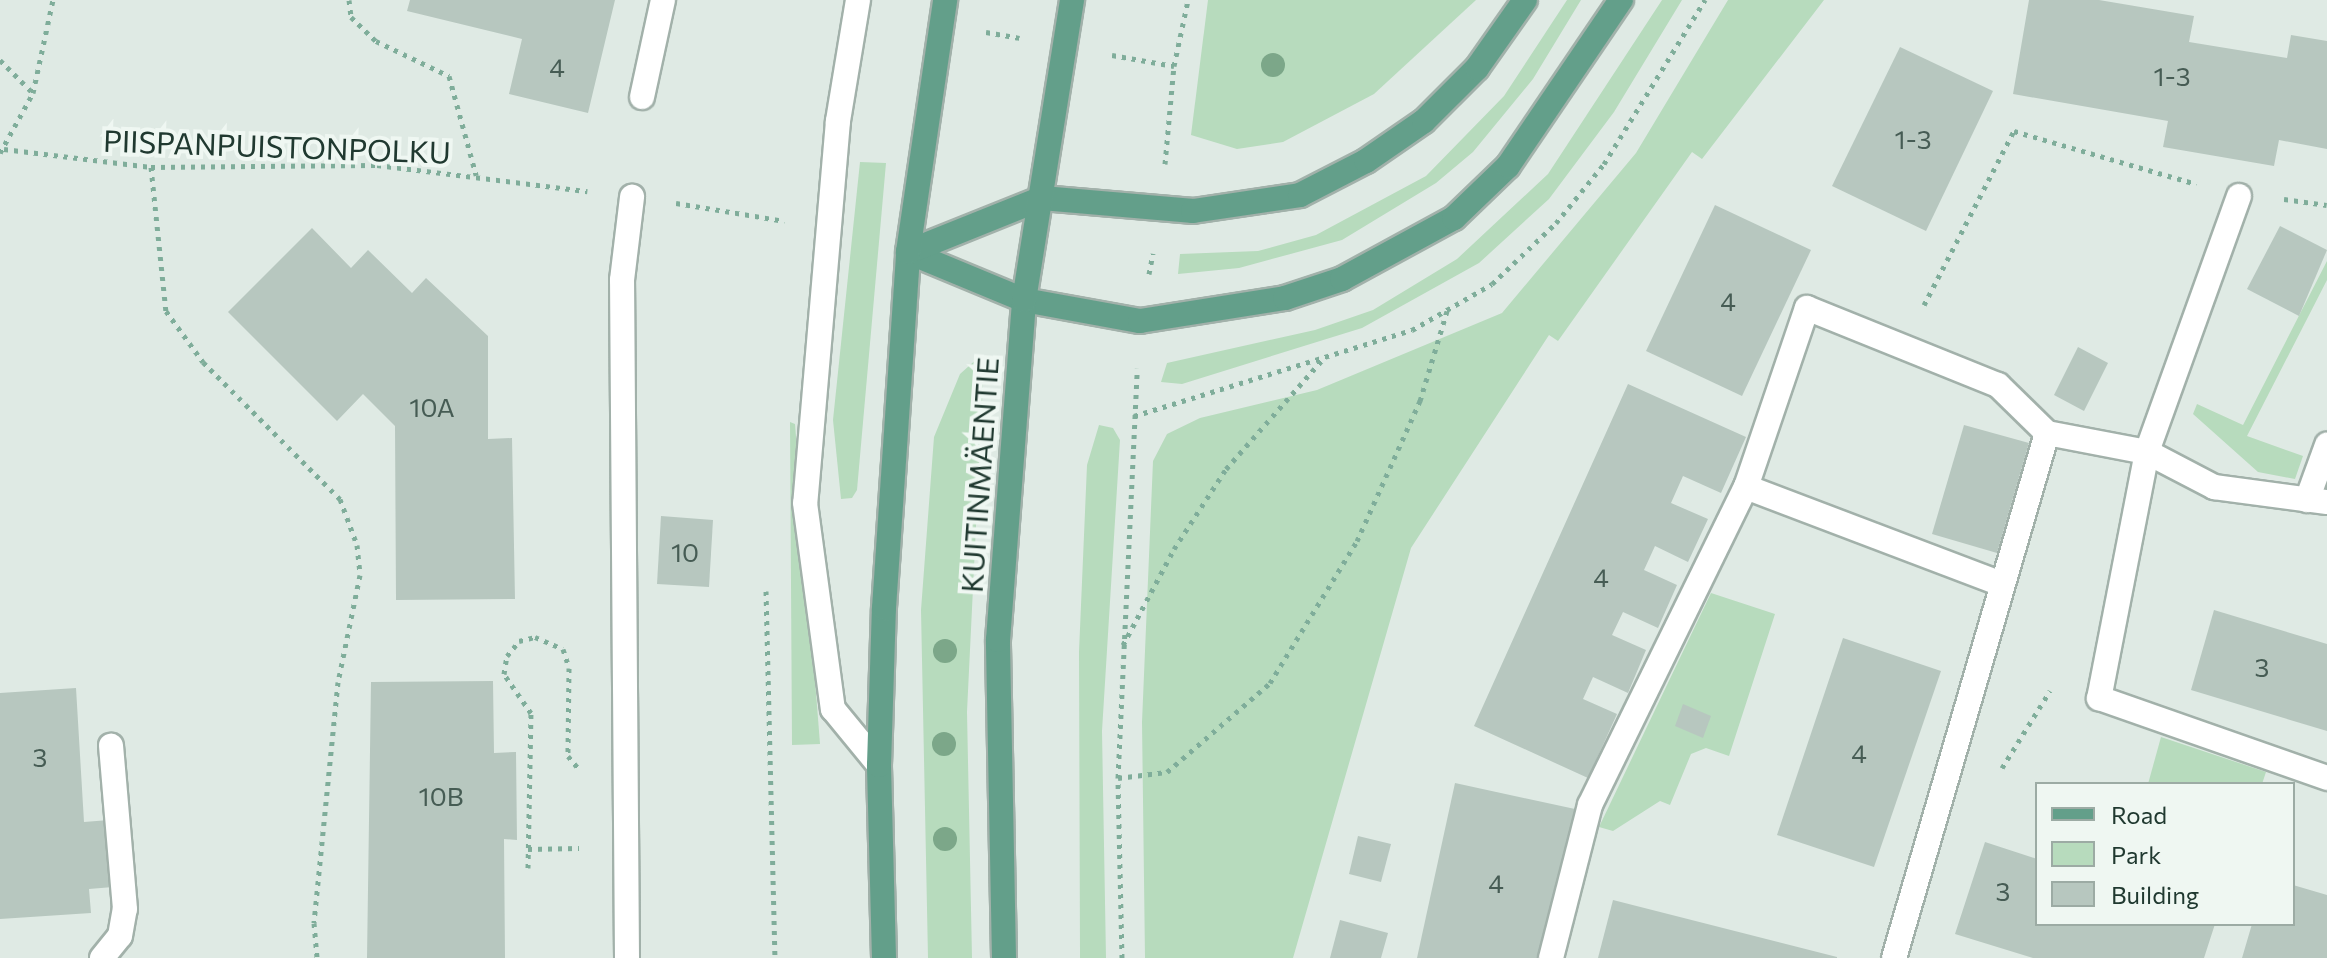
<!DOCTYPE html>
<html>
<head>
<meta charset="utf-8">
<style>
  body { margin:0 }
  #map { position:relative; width:2327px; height:958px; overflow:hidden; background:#dfeae4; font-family:Commissioner,sans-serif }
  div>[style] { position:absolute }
  .green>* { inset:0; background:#b7dbbd }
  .building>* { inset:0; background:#b7c7bf }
  .path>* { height:5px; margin-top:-2.5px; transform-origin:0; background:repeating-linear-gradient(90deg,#7fad9a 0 4px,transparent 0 10px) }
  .roads { filter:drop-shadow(2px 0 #a2b1aa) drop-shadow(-2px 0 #a2b1aa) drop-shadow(0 2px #a2b1aa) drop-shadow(0 -2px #a2b1aa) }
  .minor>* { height:24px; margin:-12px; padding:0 12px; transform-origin:12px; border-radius:12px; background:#fff }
  .major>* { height:24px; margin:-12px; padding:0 12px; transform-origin:12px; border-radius:12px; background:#639f8a }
  .trees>* { width:24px; height:24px; margin:-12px; border-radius:50%; background:#7ca789 }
  span { translate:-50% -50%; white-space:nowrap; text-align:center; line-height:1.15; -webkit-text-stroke:8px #eff7f2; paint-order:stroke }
  .number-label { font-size:26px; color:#465c54 }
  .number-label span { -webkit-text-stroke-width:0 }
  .street-label { font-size:30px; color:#203930 }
  .legend { position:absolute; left:2035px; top:782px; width:260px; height:144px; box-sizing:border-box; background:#eff7f2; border:2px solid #9caba4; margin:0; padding:10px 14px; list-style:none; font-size:24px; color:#203930 }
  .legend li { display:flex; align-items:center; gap:16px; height:40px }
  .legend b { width:40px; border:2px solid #9caba4 }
</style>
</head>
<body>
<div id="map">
  <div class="green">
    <div style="clip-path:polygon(1208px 0,1476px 0,1374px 94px,1283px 142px,1237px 149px,1191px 135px)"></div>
    <div style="clip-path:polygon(1567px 0,1581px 0,1533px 79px,1473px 152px,1436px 183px,1342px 240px,1239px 268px,1178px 274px,1180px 254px,1258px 251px,1316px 235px,1426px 176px,1504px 96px)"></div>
    <div style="clip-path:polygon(1662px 0,1682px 0,1614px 112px,1549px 199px,1479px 263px,1362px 328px,1182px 384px,1161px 382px,1167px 363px,1315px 330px,1373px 310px,1457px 259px,1548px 174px)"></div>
    <div style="clip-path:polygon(1728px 0,1824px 0,1702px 159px,1692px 152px,1558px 341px,1549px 335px,1411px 548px,1293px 958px,1145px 958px,1142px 722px,1153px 461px,1167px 434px,1200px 418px,1317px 390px,1502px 313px,1636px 153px)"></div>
    <div style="clip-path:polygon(860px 162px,886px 163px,857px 490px,852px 498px,841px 499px,833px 420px)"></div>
    <div style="clip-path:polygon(2327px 261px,2327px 280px,2247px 436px,2303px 456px,2295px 479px,2258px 472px,2193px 414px,2197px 404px,2243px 425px)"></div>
    <div style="clip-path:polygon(979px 357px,984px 361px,967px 712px,972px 958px,928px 958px,921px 610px,934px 437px,960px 374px)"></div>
    <div style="clip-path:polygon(790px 422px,795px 424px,820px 744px,792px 745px)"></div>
    <div style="clip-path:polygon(1099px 425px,1113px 428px,1120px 440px,1102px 731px,1106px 958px,1080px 958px,1079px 652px,1087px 465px)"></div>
    <div style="clip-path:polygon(1711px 593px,1775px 614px,1729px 756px,1706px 748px,1691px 754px,1670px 805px,1660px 801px,1613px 831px,1599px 827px)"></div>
    <div style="clip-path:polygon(2161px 737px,2266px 772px,2262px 784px,2148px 784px)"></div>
  </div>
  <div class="building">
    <div style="clip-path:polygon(410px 0,615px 0,588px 113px,509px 94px,522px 39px,407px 11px)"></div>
    <div style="clip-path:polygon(2029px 0,2099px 0,2194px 16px,2189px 42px,2287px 58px,2291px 35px,2327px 41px,2327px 149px,2279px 140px,2274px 166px,2163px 147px,2168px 121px,2013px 94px)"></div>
    <div style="clip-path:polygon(1900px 47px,1993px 91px,1926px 231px,1832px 186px)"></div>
    <div style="clip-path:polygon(1715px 205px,1811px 250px,1742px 396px,1646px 351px)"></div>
    <div style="clip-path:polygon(2280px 226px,2327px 250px,2299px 316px,2247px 289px)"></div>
    <div style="clip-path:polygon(312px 228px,351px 268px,368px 250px,412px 293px,426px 278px,488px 336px,488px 439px,512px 438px,515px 599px,396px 600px,395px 426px,363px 394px,337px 421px,228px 312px)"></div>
    <div style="clip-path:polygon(2078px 347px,2108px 363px,2084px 411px,2054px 395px)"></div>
    <div style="clip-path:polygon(1628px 384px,1746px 437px,1721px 493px,1683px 476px,1671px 503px,1708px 519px,1688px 562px,1655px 546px,1644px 570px,1677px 585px,1658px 628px,1623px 612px,1612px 635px,1646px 650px,1628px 693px,1593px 677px,1583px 699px,1617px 714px,1588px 778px,1474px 726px)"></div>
    <div style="clip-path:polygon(1964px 425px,2029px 443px,1997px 553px,1932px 534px)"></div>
    <div style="clip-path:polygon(661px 516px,713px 520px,709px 587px,657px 584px)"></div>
    <div style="clip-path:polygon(2214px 610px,2327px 644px,2327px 731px,2191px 690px)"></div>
    <div style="clip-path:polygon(1843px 638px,1941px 671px,1874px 867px,1777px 835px)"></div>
    <div style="clip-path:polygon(493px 681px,494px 753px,516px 752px,517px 840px,504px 839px,505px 958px,367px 958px,371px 682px)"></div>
    <div style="clip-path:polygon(76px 688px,84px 822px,109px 820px,113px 887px,89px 889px,91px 913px,0 919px,0 693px)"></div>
    <div style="clip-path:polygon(1683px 704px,1711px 716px,1703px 738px,1675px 726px)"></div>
    <div style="clip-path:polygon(1455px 783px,1575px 809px,1542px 958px,1417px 958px)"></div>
    <div style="clip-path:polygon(1358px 836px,1391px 844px,1381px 882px,1349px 874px)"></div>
    <div style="clip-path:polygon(1985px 842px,2037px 859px,2037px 924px,2215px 924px,2204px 958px,2033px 958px,1955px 934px)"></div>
    <div style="clip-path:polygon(2293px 885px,2327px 895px,2327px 958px,2242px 958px,2252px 924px,2293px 924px)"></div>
    <div style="clip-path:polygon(1613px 900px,1837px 957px,1837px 958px,1598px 958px)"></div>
    <div style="clip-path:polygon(1340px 920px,1388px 933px,1381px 958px,1330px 958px)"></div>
  </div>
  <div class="path">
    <div style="left:349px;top:0;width:17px;rotate:83deg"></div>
    <div style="left:351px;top:17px;width:35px;rotate:44deg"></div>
    <div style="left:376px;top:41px;width:81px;rotate:25.6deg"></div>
    <div style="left:449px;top:76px;width:103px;rotate:74.7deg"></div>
    <div style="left:986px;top:32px;width:34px;rotate:10deg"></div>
    <div style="left:1112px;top:55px;width:63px;rotate:10.1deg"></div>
    <div style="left:0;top:60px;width:47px;rotate:45deg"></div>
    <div style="left:4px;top:149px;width:148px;rotate:7deg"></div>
    <div style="left:151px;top:167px;width:226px;rotate:-0.5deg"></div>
    <div style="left:377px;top:165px;width:212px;rotate:7.1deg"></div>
    <div style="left:0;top:153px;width:68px;rotate:-61.2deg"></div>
    <div style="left:33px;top:93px;width:95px;rotate:-77.9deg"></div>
    <div style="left:1165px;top:164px;width:98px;rotate:-84.8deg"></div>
    <div style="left:1174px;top:66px;width:67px;rotate:-78deg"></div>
    <div style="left:151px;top:167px;width:145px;rotate:84.1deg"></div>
    <div style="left:166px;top:311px;width:63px;rotate:54deg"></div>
    <div style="left:203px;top:362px;width:194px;rotate:45deg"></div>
    <div style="left:340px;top:499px;width:49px;rotate:69.7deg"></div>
    <div style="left:357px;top:545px;width:30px;rotate:84deg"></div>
    <div style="left:360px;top:575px;width:109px;rotate:101.6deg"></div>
    <div style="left:338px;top:682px;width:242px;rotate:95.7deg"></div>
    <div style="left:314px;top:923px;width:35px;rotate:85deg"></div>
    <div style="left:2284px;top:199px;width:43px;rotate:7.9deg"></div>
    <div style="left:676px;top:203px;width:110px;rotate:9.4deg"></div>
    <div style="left:1149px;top:274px;width:21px;rotate:-79deg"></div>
    <div style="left:1924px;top:305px;width:196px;rotate:-62.7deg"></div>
    <div style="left:2014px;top:131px;width:190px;rotate:16.2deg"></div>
    <div style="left:1134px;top:416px;width:291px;rotate:-17.2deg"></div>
    <div style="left:1412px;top:330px;width:92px;rotate:-29.9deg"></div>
    <div style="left:1492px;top:284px;width:88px;rotate:-43.6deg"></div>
    <div style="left:1556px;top:223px;width:76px;rotate:-50.9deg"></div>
    <div style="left:1604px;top:164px;width:193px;rotate:-58.4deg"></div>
    <div style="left:766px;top:591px;width:367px;rotate:88.6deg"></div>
    <div style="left:1123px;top:645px;width:109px;rotate:-62deg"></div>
    <div style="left:1174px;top:549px;width:95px;rotate:-57deg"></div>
    <div style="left:1226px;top:469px;width:147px;rotate:-48.6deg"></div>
    <div style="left:2002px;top:768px;width:91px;rotate:-58.1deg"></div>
    <div style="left:1118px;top:778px;width:49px;rotate:-7deg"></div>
    <div style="left:1167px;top:772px;width:136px;rotate:-40.8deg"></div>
    <div style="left:1270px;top:683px;width:167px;rotate:-58.5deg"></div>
    <div style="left:1357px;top:541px;width:154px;rotate:-65.8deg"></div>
    <div style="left:1420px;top:401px;width:94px;rotate:-73.3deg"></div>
    <div style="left:528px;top:849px;width:51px;rotate:-1.1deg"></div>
    <div style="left:528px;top:868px;width:155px;rotate:-88.9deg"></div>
    <div style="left:531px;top:713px;width:47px;rotate:-124.7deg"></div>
    <div style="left:504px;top:674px;width:18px;rotate:-81deg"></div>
    <div style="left:507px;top:656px;width:19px;rotate:-51deg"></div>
    <div style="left:519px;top:641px;width:16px;rotate:-14deg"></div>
    <div style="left:535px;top:637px;width:30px;rotate:23deg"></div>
    <div style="left:563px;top:649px;width:20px;rotate:72deg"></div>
    <div style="left:569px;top:668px;width:88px;rotate:90.7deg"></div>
    <div style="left:568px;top:756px;width:17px;rotate:50deg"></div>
    <div style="left:1122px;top:958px;width:180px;rotate:-91.3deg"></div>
    <div style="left:1118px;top:778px;width:410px;rotate:-87.3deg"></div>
  </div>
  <div class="roads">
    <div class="minor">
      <div style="left:858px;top:0;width:123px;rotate:99.4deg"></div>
      <div style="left:838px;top:121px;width:383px;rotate:94.9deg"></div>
      <div style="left:805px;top:503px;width:208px;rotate:82.3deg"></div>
      <div style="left:833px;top:709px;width:72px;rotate:50.6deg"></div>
      <div style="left:642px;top:97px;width:99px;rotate:-77.8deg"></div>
      <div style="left:2239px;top:196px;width:272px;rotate:109.8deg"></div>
      <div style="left:2147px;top:452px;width:251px;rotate:101deg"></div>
      <div style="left:2099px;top:698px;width:242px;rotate:19.3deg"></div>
      <div style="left:1746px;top:487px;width:189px;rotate:-71.2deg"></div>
      <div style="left:1807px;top:308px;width:206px;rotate:22deg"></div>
      <div style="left:1998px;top:385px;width:69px;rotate:44.4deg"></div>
      <div style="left:2307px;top:500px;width:59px;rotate:-70deg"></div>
      <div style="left:102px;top:958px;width:28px;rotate:-51deg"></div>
      <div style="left:120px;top:936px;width:27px;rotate:-80deg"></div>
      <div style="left:125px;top:909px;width:164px;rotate:-94.9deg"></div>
      <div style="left:627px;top:958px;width:678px;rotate:-90.42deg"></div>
      <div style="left:622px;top:280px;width:84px;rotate:-83.1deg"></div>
      <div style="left:1551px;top:958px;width:158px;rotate:-75.7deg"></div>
      <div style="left:1590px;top:805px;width:354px;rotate:-63.9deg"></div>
      <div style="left:1746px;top:487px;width:274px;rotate:20.8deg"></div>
      <div style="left:1894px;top:958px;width:547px;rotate:-73.75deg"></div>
      <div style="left:2047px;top:433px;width:102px;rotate:10.8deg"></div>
      <div style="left:2147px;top:452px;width:76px;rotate:27.6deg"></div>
      <div style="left:2214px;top:487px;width:114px;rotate:7.6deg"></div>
    </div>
    <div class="major">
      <div style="left:908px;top:252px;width:126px;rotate:22.5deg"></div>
      <div style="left:1024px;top:300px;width:118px;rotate:10.3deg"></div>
      <div style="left:1140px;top:321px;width:147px;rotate:-9deg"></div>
      <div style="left:1285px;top:298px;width:60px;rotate:-18.4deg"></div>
      <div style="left:1342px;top:279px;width:128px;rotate:-28.6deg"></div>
      <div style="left:1454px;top:218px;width:75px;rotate:-43.9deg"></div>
      <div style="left:1508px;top:166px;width:201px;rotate:-55.8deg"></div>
      <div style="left:908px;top:252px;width:144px;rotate:-21.9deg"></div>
      <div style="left:1042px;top:198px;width:152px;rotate:4.9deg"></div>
      <div style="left:1193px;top:211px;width:108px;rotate:-8.5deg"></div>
      <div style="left:1300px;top:195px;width:74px;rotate:-27.3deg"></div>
      <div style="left:1366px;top:161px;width:70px;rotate:-34.6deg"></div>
      <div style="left:1424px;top:121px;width:75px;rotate:-45deg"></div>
      <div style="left:1477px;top:68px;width:83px;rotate:-54.8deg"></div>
      <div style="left:884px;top:958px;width:193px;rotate:-91.5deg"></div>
      <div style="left:879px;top:765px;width:157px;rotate:-88.2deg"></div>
      <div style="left:884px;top:608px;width:357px;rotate:-86.1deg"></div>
      <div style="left:908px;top:252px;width:255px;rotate:-81.6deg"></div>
      <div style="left:1004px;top:958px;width:318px;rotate:-91.1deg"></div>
      <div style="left:998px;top:640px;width:341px;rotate:-85.6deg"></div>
      <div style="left:1024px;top:300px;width:304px;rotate:-80.9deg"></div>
    </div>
  </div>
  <div class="trees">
    <div style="left:1273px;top:65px"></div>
    <div style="left:945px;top:651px"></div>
    <div style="left:944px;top:744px"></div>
    <div style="left:945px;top:839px"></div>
  </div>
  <div class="number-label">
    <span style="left:557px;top:67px">4</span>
    <span style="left:2172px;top:76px">1-3</span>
    <span style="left:1913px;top:139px">1-3</span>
    <span style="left:1728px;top:301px">4</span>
    <span style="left:432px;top:407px">10A</span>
    <span style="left:685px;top:552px">10</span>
    <span style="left:1601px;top:577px">4</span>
    <span style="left:2262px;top:667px">3</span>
    <span style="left:1859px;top:753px">4</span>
    <span style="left:40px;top:757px">3</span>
    <span style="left:441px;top:796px">10B</span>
    <span style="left:1496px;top:883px">4</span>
    <span style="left:2003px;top:891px">3</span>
  </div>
  <div class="street-label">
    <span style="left:277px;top:146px;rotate:2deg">PIISPANPUISTONPOLKU</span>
    <span style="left:979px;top:475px;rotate:-86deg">KUITINMÄENTIE</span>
  </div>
  <ul class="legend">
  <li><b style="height:10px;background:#639f8a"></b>Road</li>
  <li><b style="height:22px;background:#b7dbbd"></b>Park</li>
  <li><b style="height:22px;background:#b7c7bf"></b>Building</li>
  </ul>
</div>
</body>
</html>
